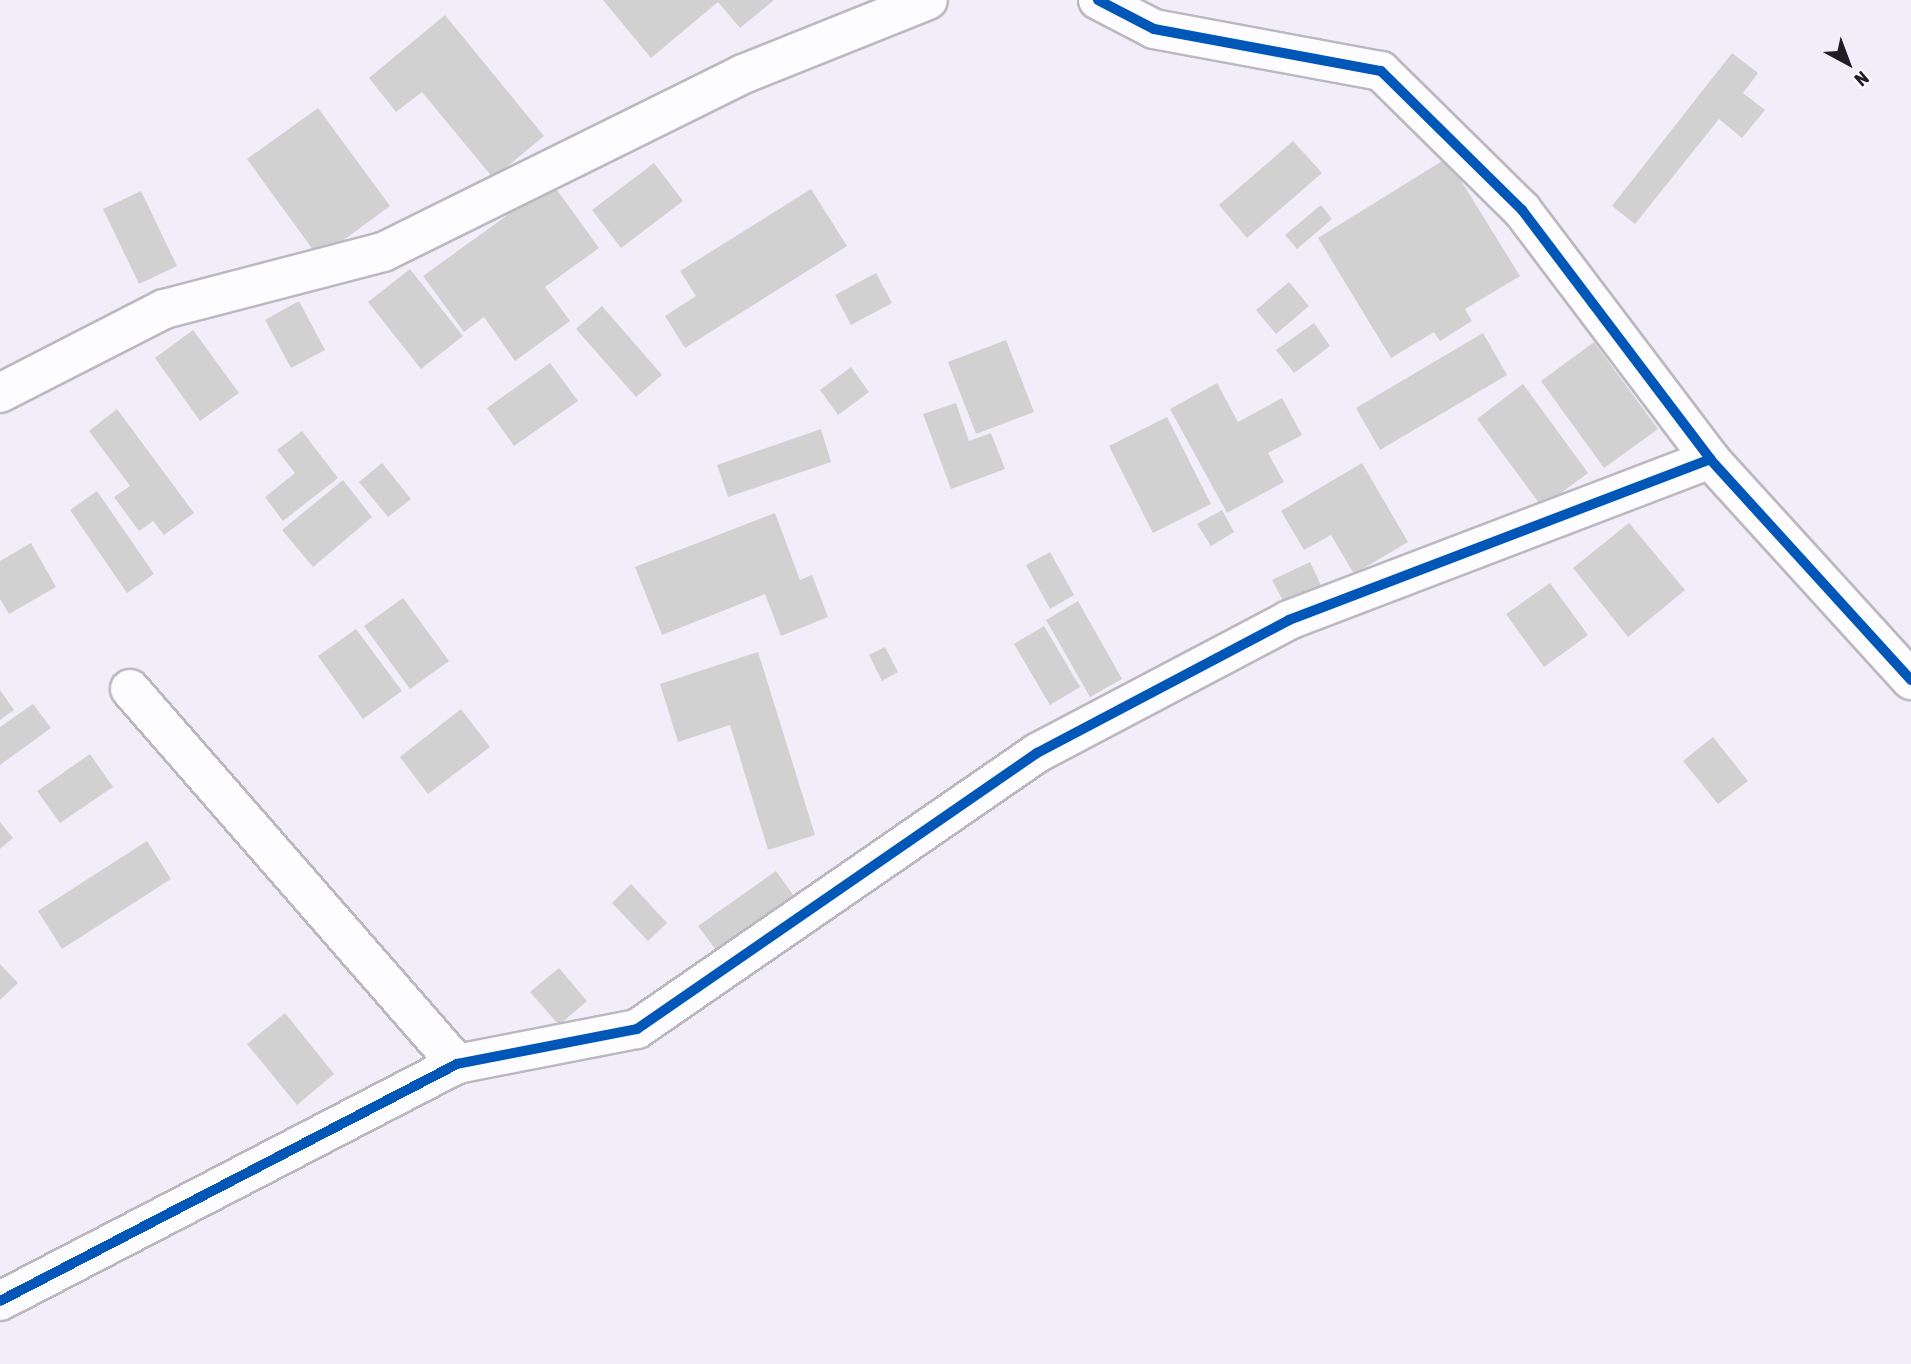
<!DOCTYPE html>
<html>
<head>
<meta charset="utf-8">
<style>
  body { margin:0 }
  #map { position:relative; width:1911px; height:1364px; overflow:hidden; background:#f1eef9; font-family:"Asap Condensed",sans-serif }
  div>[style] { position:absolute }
  .building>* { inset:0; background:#d2d1d1 }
  .roads { filter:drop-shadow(2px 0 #bbb8c1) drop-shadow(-2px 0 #bbb8c1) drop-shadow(0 2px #bbb8c1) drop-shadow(0 -2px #bbb8c1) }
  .street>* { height:38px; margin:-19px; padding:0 19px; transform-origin:19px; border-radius:19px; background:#fdfcfe }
  .cycleway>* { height:10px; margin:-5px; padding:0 5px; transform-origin:5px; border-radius:5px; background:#0057b8 }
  span { translate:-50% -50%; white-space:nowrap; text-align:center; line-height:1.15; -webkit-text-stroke:7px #fcfaff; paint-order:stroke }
  .north { position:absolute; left:1813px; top:28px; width:70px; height:70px; -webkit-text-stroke:5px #fcfaff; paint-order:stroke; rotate:139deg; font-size:19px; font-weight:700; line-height:28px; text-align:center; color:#201d25 }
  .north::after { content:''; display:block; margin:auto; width:24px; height:32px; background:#201d25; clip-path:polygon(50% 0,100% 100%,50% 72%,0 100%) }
</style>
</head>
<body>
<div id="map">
  <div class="building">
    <div style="clip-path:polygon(603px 0,774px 0,740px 28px,718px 2px,651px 58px)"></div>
    <div style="clip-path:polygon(445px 15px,544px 136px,493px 178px,422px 92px,396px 112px,369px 78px)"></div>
    <div style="clip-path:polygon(1732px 53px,1758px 73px,1743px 93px,1765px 110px,1742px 138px,1719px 119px,1635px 224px,1612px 206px)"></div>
    <div style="clip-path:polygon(318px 108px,390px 206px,319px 258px,247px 159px)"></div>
    <div style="clip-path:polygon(1293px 141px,1322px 173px,1247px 238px,1219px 205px)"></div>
    <div style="clip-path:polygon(1447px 158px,1520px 276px,1465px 309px,1472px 321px,1440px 341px,1434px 332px,1391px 358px,1318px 238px)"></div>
    <div style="clip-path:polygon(654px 163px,683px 201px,621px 248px,592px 210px)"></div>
    <div style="clip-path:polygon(552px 183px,599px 248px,545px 287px,570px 321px,515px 361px,484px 317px,464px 332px,423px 276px)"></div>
    <div style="clip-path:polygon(811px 189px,847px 246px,685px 348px,665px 316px,696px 296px,680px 271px)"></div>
    <div style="clip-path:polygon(141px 191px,177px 266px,139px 284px,103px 209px)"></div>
    <div style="clip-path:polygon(1321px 205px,1332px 219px,1297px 249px,1285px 235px)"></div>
    <div style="clip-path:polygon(410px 269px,463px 336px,421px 369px,368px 302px)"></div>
    <div style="clip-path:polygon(876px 273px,892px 303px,851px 325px,835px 295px)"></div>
    <div style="clip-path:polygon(1289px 282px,1309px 306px,1276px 334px,1256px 310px)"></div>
    <div style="clip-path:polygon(299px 301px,325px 350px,291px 368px,265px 320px)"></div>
    <div style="clip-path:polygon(602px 306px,662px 375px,636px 397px,576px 329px)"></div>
    <div style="clip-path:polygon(1314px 323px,1330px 346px,1294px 373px,1276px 350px)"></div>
    <div style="clip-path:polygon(193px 330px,239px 393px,200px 421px,155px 358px)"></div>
    <div style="clip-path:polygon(1483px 333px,1507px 375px,1380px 450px,1356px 408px)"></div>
    <div style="clip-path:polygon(1006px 340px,1034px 412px,976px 434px,948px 362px)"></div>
    <div style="clip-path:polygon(1594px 342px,1658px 429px,1604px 468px,1541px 381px)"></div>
    <div style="clip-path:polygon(550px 363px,578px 401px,514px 446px,487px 408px)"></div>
    <div style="clip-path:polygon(851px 367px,869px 392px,838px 415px,820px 390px)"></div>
    <div style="clip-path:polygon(1217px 383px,1238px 422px,1282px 398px,1302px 435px,1268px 453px,1284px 482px,1227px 513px,1170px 409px)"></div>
    <div style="clip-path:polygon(1523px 384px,1588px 473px,1542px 507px,1477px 419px)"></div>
    <div style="clip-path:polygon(956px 403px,969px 441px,991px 433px,1005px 469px,951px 489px,923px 414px)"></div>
    <div style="clip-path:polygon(117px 409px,194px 513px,164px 535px,153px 521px,139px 531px,114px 497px,130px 486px,89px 431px)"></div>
    <div style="clip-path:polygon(1167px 417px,1211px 504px,1153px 533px,1109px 446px)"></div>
    <div style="clip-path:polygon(821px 429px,831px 462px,728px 497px,717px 465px)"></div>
    <div style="clip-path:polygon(302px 431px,338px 478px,283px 521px,265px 497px,295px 473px,277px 450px)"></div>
    <div style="clip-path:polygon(382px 463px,411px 499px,388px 517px,359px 482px)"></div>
    <div style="clip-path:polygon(1362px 463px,1408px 542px,1354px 574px,1331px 535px,1304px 550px,1281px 511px)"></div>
    <div style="clip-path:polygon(343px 480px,372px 517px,313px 567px,282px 530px)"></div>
    <div style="clip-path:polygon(97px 491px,154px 574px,127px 593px,70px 510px)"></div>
    <div style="clip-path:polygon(1222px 510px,1234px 532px,1211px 546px,1197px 524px)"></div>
    <div style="clip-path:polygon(775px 513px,800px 580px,812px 575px,828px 617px,781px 636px,765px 594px,662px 635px,635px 567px)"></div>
    <div style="clip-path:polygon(1629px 523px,1685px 590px,1628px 637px,1573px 568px)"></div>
    <div style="clip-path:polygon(31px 543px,56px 587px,9px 614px,0 599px,0 561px)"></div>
    <div style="clip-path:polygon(1050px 552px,1074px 595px,1050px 609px,1026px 565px)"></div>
    <div style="clip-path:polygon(1310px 562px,1325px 594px,1289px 612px,1272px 580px)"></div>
    <div style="clip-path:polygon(1550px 583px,1588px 635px,1544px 667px,1506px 614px)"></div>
    <div style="clip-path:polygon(403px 598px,449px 661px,410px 689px,364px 626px)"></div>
    <div style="clip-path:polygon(1078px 601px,1122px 679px,1090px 697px,1046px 620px)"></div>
    <div style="clip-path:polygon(1044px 626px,1080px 687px,1050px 705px,1014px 644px)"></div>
    <div style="clip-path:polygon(356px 629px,402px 691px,363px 719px,318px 656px)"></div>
    <div style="clip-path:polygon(885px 647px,898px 672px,882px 681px,869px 655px)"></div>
    <div style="clip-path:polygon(758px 652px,815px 835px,768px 850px,730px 725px,678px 742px,660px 684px)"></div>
    <div style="clip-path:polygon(0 690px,14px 710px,0 720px)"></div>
    <div style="clip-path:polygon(33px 704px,51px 728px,0 765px,0 727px)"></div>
    <div style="clip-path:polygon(461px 709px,490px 747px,428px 794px,400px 757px)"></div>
    <div style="clip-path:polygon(1713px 737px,1748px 781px,1718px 804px,1683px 761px)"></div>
    <div style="clip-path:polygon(90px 754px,113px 787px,60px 823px,37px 791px)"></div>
    <div style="clip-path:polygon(0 822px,13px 838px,0 849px)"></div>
    <div style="clip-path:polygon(147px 841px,171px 879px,62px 949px,38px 911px)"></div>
    <div style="clip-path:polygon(776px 871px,796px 899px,719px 954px,698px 926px)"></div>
    <div style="clip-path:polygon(631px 884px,667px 923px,648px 941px,612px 903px)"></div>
    <div style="clip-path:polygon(0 964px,18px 983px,0 1000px)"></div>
    <div style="clip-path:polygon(559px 968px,587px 1001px,559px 1025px,530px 992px)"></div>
    <div style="clip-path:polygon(285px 1013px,334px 1074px,297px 1105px,247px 1044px)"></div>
  </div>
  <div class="roads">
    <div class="street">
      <div style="left:1098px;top:0;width:63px;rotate:27.4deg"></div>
      <div style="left:1154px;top:29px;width:231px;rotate:10.5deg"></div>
      <div style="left:1381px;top:71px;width:198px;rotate:44.6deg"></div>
      <div style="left:1522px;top:210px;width:312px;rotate:52.9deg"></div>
      <div style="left:1710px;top:459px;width:299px;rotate:47.7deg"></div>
      <div style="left:0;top:393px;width:184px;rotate:-27.1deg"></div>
      <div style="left:164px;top:309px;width:226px;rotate:-14.6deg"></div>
      <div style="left:383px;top:252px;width:402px;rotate:-26.3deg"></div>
      <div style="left:743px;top:74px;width:199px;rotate:-21.8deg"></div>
      <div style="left:130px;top:689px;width:498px;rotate:48.9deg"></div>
      <div style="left:0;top:1301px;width:515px;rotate:-27.41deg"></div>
      <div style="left:457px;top:1064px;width:183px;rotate:-11deg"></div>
      <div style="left:637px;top:1029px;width:486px;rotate:-34.6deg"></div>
      <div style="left:1037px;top:753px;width:285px;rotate:-27.8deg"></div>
      <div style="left:1289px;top:620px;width:451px;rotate:-20.9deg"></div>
    </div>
  </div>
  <div class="cycleway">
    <div style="left:1098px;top:0;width:63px;rotate:27.4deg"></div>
    <div style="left:1154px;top:29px;width:231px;rotate:10.5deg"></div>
    <div style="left:1381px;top:71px;width:198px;rotate:44.6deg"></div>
    <div style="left:1522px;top:210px;width:312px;rotate:52.9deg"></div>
    <div style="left:1710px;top:459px;width:299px;rotate:47.7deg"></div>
    <div style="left:0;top:1301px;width:515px;rotate:-27.41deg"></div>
    <div style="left:457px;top:1064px;width:183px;rotate:-11deg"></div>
    <div style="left:637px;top:1029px;width:486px;rotate:-34.6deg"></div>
    <div style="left:1037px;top:753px;width:285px;rotate:-27.8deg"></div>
    <div style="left:1289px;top:620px;width:451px;rotate:-20.9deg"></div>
  </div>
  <div class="north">N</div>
</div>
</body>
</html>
